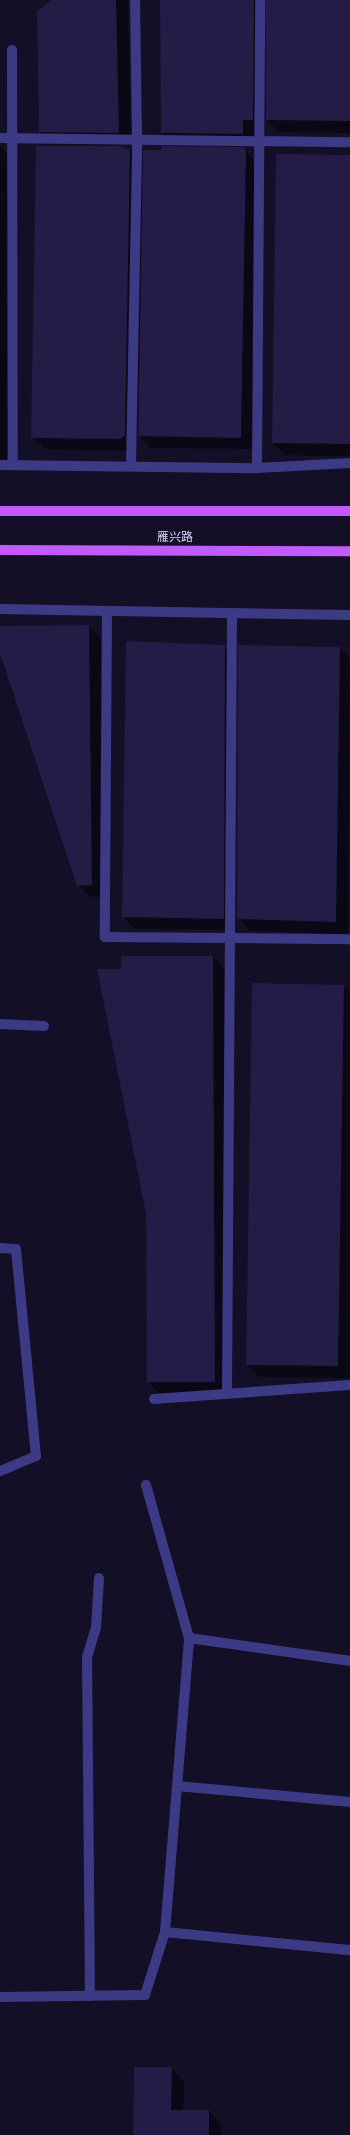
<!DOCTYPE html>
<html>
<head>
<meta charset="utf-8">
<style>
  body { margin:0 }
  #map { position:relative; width:350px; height:2135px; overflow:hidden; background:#130f26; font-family:"Sofia Sans Condensed","Noto Sans SC",sans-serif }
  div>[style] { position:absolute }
  .shadow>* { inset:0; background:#0007 }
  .building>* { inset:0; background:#241b47 }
  .minor>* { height:10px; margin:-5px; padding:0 5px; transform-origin:5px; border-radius:5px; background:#3d3a85 }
  .major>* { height:10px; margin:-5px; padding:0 5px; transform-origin:5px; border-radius:5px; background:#c25bff }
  span { translate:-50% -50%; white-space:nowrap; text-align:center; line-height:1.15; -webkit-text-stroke:3.5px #130f26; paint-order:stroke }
  .street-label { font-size:12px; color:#d9d4ff }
</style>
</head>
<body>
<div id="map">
  <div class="shadow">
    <div style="clip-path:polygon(52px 0,128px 0,131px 145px,52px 144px,40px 132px)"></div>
    <div style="clip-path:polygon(161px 0,255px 0,255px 92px,265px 102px,265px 132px,255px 132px,255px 146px,174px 145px,162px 133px)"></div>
    <div style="clip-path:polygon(275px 0,350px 0,350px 133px,279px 132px,267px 120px)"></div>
    <div style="clip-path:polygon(0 146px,11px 158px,7px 460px,0 459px)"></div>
    <div style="clip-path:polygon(243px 148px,255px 161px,253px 449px,151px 448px,137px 433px,133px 451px,45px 449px,32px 437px,130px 151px,144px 165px)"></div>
    <div style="clip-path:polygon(350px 156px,350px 456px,285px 455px,273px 443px)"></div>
    <div style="clip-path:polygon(88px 626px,101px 638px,104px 897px,90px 897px,78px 885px,0 650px,0 627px)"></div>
    <div style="clip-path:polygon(223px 645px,235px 658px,235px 930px,135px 929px,123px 916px)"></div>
    <div style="clip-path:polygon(340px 648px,350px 658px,348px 934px,250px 931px,238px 918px)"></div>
    <div style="clip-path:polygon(213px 957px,225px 970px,227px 1394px,160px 1394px,148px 1382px,147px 1214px,122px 970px)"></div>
    <div style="clip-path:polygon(344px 986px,350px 992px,350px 1378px,259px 1377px,247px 1364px)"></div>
    <div style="clip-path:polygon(171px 2068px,184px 2081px,183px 2111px,208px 2111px,221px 2123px,221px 2135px,134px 2135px)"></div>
  </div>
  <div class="building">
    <div style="clip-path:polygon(51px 0,116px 0,119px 133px,39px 132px,37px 12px)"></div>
    <div style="clip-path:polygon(160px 0,254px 0,253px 120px,243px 120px,243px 134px,161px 133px)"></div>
    <div style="clip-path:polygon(266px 0,350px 0,350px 121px,266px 120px)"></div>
    <div style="clip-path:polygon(36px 146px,119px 146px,130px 150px,125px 435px,121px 439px,31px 438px)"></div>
    <div style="clip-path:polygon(161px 146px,244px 147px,246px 152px,241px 438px,138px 436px,143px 150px,161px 150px)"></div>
    <div style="clip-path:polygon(276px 154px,350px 155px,350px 444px,272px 443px)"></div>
    <div style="clip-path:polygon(89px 625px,92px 885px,77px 886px,0 653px,0 626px)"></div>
    <div style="clip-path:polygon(126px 641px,225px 645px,224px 919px,122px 917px)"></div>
    <div style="clip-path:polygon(238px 645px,340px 647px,336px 922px,237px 919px)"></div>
    <div style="clip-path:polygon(121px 956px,213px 956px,215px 1382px,147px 1382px,146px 1214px,97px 969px,121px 969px)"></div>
    <div style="clip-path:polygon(252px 983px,344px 985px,338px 1366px,246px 1365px)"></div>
    <div style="clip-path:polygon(134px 2067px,172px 2067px,171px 2110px,209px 2110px,209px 2135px,133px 2135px)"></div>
  </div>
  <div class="minor">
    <div style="left:12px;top:50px;width:414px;rotate:89.9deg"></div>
    <div style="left:0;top:138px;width:350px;rotate:0.7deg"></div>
    <div style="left:0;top:465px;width:257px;rotate:0.7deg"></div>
    <div style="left:257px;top:468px;width:93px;rotate:-3.1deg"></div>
    <div style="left:131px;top:466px;width:326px;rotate:-88.9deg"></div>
    <div style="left:137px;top:140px;width:140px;rotate:-90.8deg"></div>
    <div style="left:257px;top:468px;width:468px;rotate:-89.6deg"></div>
    <div style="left:0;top:609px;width:350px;rotate:1deg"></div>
    <div style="left:107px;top:611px;width:326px;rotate:90.4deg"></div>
    <div style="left:105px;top:937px;width:245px;rotate:0.5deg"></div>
    <div style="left:0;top:1024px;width:44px;rotate:2.6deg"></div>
    <div style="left:0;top:1248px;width:16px;rotate:4deg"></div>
    <div style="left:16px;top:1249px;width:208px;rotate:84.5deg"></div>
    <div style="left:36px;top:1456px;width:39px;rotate:157deg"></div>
    <div style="left:227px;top:1394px;width:781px;rotate:-89.63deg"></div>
    <div style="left:154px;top:1399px;width:196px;rotate:-4.1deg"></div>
    <div style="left:189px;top:1638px;width:163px;rotate:8.1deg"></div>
    <div style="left:177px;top:1786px;width:174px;rotate:5.3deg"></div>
    <div style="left:165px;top:1932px;width:186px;rotate:5.6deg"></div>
    <div style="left:90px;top:1996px;width:339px;rotate:-90.5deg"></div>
    <div style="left:87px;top:1657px;width:30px;rotate:-73deg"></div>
    <div style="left:96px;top:1628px;width:50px;rotate:-86.6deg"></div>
    <div style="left:0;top:1997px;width:145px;rotate:-0.8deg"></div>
    <div style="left:145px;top:1995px;width:66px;rotate:-72.4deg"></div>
    <div style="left:165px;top:1932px;width:295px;rotate:-85.3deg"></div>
    <div style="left:189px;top:1638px;width:159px;rotate:-105.7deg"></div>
  </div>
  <div class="major">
    <div style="left:0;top:511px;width:350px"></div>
    <div style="left:0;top:550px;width:350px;rotate:0.2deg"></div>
  </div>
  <div class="street-label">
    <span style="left:175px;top:538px">雁兴路</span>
  </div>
</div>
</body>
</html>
